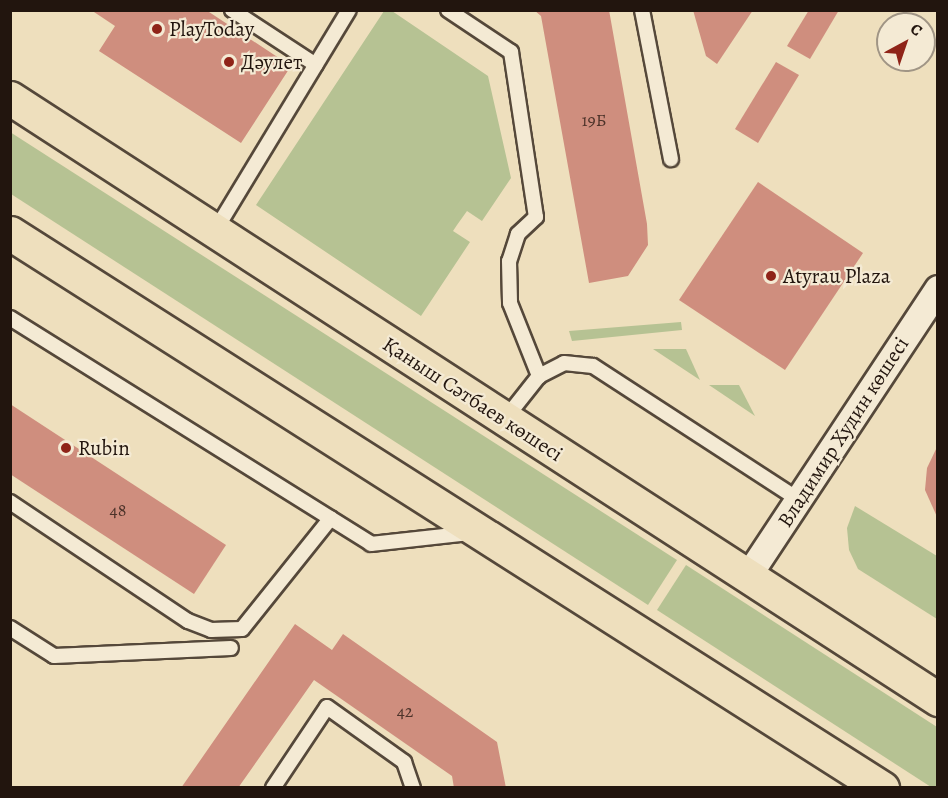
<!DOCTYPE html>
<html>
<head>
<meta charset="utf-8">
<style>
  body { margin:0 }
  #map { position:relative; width:948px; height:798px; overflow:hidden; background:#eedfbd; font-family:Alegreya,serif }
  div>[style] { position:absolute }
  .green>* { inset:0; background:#b6c293 }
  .building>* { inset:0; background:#cf8e7e }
  .roads { filter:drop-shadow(2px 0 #55483a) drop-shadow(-2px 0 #55483a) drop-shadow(0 2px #55483a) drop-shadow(0 -2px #55483a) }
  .service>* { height:14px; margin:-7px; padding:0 7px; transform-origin:7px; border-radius:7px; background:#f4ead4 }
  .minor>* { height:26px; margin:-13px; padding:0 13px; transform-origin:13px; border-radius:13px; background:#f4ead4 }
  .primary>* { height:33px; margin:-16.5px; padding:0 16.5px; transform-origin:16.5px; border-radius:16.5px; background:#eedfbd }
  .dots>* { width:16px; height:16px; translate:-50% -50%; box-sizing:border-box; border:3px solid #f4ead4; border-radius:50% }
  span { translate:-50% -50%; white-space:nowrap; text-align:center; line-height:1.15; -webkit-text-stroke:4.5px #f4ead4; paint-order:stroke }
  .number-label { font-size:18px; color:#4d332a }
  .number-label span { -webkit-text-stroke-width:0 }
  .poi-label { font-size:21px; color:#22150e }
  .left { translate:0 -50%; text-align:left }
  .street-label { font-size:21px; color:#22150e }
  .frame { position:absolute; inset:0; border:12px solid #22150e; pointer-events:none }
  .north { position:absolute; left:876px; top:12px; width:60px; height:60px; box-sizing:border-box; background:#f4ead4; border:2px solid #a09585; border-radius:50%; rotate:40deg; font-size:16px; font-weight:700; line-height:24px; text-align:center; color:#22150e }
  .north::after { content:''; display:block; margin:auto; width:21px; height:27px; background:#8f2418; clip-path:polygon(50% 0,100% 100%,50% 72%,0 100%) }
</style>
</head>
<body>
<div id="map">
  <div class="green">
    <div style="clip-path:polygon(384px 11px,392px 11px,488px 76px,511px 178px,482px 221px,467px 211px,457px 225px,453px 231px,470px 242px,421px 316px,256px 205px)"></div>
    <div style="clip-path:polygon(10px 132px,677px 560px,648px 605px,11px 194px)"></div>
    <div style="clip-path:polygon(681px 322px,682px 330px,572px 341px,569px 331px)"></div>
    <div style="clip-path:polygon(653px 349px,686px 349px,700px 380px)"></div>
    <div style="clip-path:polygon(709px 385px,739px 385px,755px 416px)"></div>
    <div style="clip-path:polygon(855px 506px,937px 556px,937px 619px,858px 569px,849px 550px,847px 528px)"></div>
    <div style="clip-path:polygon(686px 565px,937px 727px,937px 787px,931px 787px,657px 610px)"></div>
  </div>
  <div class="building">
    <div style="clip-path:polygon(91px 10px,206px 10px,291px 66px,241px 143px,99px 51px,115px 26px)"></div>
    <div style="clip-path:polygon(534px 10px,609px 10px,647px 224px,648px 245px,628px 276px,589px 283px,541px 16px)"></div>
    <div style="clip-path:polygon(693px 10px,753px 10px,717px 64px,706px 56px)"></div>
    <div style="clip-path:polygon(809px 10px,839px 10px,810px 59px,787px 46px)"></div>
    <div style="clip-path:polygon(776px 62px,799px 75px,758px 143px,735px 129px)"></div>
    <div style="clip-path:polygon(758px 182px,863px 253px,785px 370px,679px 300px)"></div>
    <div style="clip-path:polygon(10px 404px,226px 545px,194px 594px,10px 474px)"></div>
    <div style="clip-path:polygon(938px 445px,938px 519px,925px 490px,927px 468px)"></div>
    <div style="clip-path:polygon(295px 624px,332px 650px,343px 634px,497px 742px,506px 788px,454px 788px,452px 776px,314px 680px,238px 788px,181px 788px)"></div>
  </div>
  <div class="roads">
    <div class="service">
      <div style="left:232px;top:10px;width:100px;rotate:33.2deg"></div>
      <div style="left:448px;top:10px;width:76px;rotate:33.7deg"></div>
      <div style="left:511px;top:52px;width:167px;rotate:81.4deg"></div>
      <div style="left:536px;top:217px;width:25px;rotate:137deg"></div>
      <div style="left:518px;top:234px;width:28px;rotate:108deg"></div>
      <div style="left:509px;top:261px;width:42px;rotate:88.6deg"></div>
      <div style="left:510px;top:303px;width:79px;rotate:68.3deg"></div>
      <div style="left:642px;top:10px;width:152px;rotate:79deg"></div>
      <div style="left:215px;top:231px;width:258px;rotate:-58.8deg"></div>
      <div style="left:10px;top:318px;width:426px;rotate:32deg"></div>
      <div style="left:371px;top:544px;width:101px;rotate:-6.3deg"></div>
      <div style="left:505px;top:419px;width:55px;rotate:-51.7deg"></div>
      <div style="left:539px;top:376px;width:28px;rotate:-27deg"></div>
      <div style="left:564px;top:363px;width:29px;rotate:6deg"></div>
      <div style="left:593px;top:366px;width:246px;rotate:33deg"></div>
      <div style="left:10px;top:502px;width:214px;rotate:33.8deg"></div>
      <div style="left:188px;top:621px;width:25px;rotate:21deg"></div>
      <div style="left:211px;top:630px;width:31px;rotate:-2deg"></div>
      <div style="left:242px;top:629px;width:142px;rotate:-51.3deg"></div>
      <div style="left:10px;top:628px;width:52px;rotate:32.5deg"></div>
      <div style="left:54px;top:656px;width:177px;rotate:-2.6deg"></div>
      <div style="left:273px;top:788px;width:97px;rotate:-56.3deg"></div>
      <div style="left:327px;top:707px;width:95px;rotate:35.5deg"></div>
      <div style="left:404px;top:762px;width:28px;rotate:71deg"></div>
    </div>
    <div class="minor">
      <div style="left:749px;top:575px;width:343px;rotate:-56.5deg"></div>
    </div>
    <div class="primary">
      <div style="left:10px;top:98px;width:1106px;rotate:32.93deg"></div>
      <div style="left:10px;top:233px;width:1034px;rotate:32.48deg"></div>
    </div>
  </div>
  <div class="dots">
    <div style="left:157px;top:29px;background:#8f2418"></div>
    <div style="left:229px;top:62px;background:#8f2418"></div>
    <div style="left:771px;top:276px;background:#8f2418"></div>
    <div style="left:66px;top:448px;background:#8f2418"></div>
  </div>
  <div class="number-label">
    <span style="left:594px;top:120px">19Б</span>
    <span style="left:118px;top:510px">48</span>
    <span style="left:405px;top:711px">42</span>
  </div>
  <div class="poi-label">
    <span class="left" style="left:169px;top:29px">PlayToday</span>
    <span class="left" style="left:241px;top:62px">Дәулет</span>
    <span class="left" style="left:783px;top:276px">Atyrau Plaza</span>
    <span class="left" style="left:78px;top:448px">Rubin</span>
  </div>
  <div class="street-label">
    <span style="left:473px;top:399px;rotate:33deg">Қаныш Сәтбаев көшесі</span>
    <span style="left:843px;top:432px;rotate:-57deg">Владимир Худин көшесі</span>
  </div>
  <div class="frame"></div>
  <div class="north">С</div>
</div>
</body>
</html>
